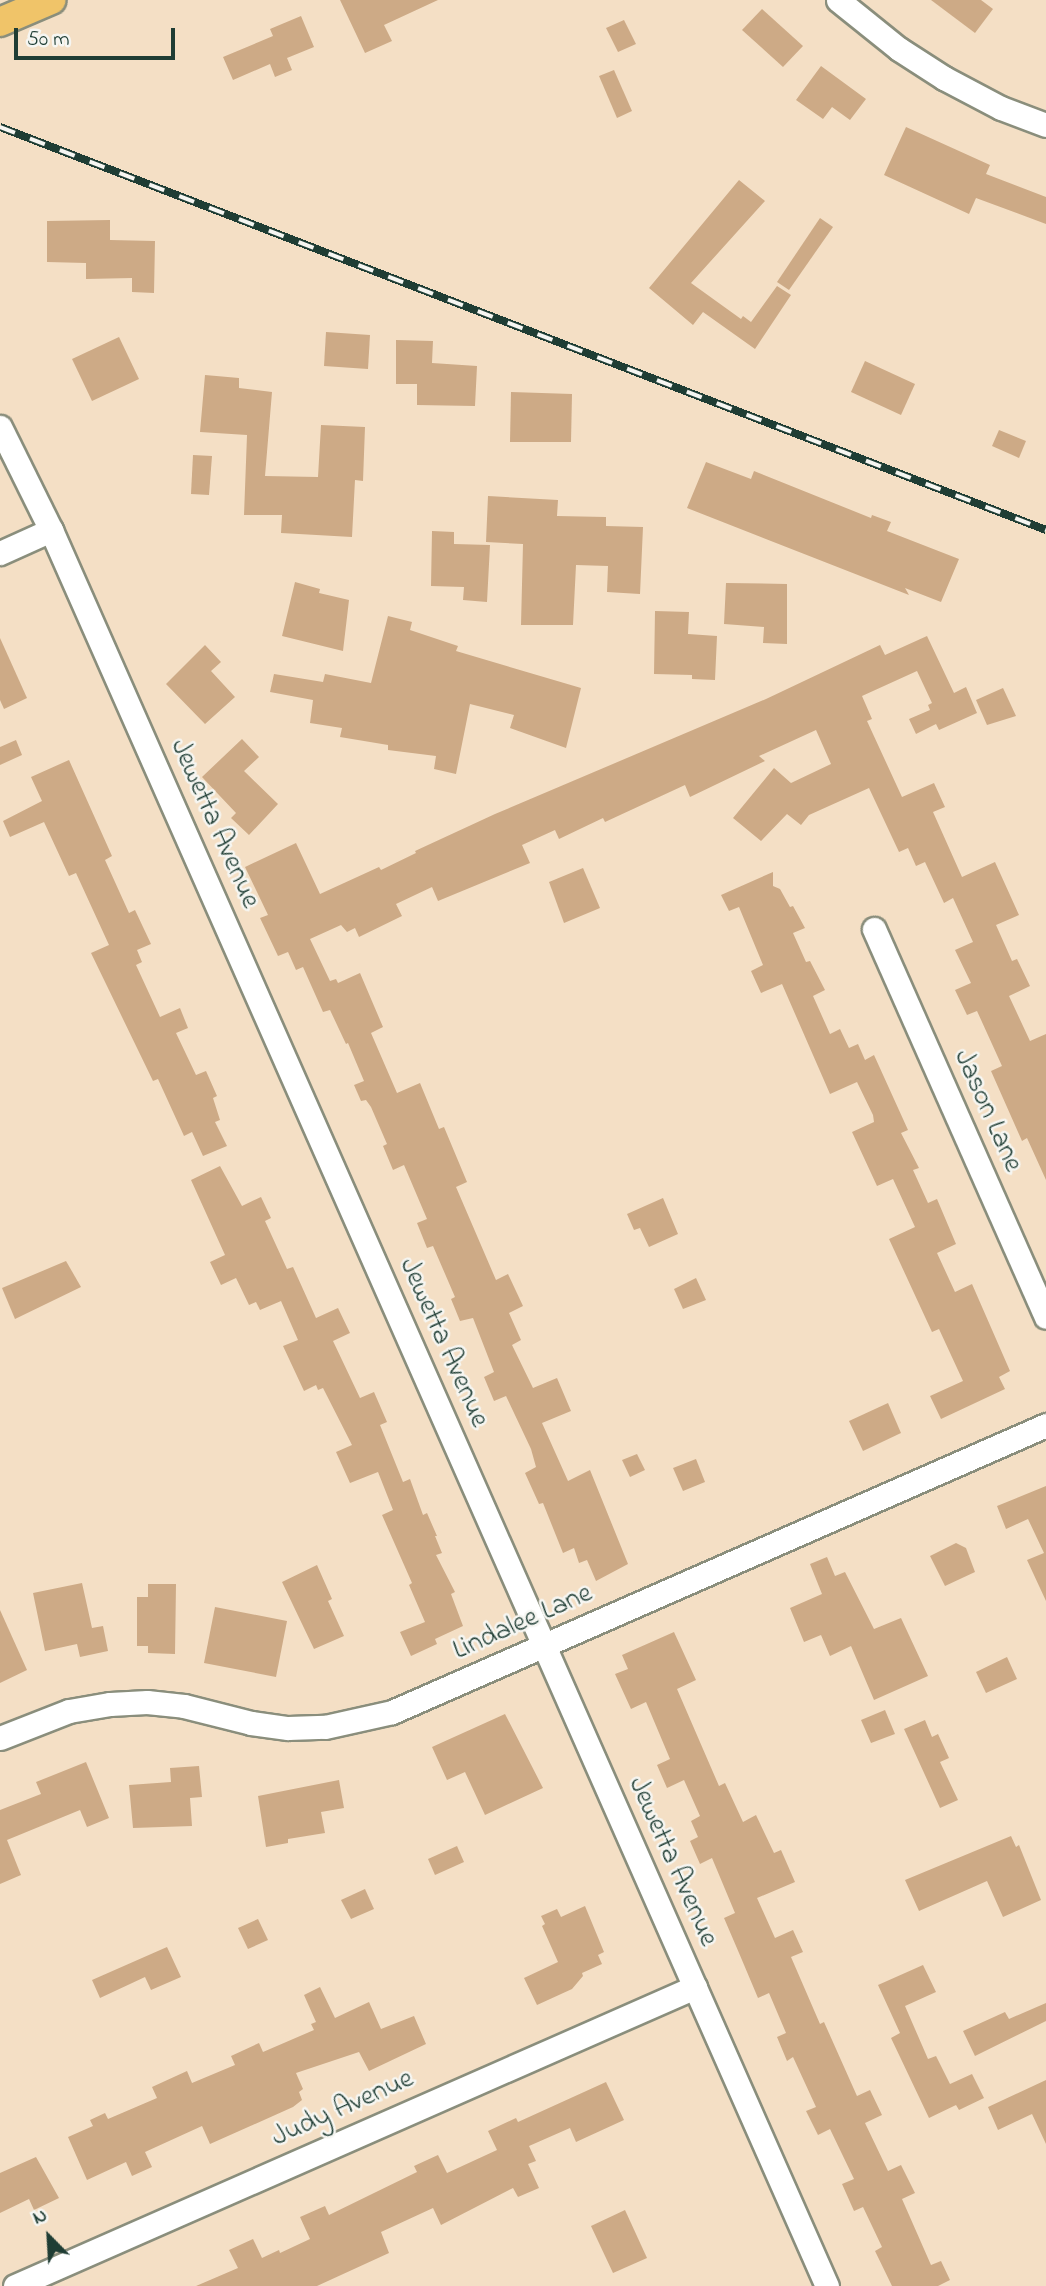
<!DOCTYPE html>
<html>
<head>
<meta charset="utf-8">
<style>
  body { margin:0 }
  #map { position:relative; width:1046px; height:2286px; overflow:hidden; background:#f4dfc5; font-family:"Indie Flower",sans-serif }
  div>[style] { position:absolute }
  .building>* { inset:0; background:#cdaa86 }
  .roads { filter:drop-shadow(2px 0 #8a8e7c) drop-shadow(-2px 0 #8a8e7c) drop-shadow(0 2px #8a8e7c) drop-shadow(0 -2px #8a8e7c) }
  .minor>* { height:23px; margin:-11.5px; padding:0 11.5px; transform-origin:11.5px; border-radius:11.5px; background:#fff }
  .major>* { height:28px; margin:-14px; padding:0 14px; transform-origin:14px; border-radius:14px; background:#f0c469 }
  .rail>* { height:8px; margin-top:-4px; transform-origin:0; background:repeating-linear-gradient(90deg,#f6f6f2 0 16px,#1f3d34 0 32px); box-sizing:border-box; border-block:2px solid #1f3d34 }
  span { translate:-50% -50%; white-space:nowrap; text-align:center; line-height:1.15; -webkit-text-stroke:5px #f6f6f2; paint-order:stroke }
  .street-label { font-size:28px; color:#1f3d34 }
  .north { position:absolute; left:14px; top:2202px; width:70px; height:70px; -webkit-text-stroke:5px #f6f6f2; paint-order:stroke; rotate:336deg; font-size:19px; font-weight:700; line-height:28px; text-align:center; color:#1f3d34 }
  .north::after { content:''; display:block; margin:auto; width:24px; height:32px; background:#1f3d34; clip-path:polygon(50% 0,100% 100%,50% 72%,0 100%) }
  .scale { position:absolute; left:14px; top:28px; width:161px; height:32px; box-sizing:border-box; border:4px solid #1f3d34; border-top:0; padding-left:9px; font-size:21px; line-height:24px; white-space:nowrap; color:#1f3d34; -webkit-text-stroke:5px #f6f6f2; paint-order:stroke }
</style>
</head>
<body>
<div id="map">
  <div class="building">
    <div style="clip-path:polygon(340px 0,438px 0,384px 25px,392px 41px,365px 53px)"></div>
    <div style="clip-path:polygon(931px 0,981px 0,993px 9px,975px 33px)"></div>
    <div style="clip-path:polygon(762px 9px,803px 46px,783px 67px,742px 30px)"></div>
    <div style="clip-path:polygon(301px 16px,314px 47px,287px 58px,292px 70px,275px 77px,270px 64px,233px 80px,223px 57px,273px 36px,270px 29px)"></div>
    <div style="clip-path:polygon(624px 20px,636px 44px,618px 52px,606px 28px)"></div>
    <div style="clip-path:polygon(821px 66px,866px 99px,850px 120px,832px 107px,823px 119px,796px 100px)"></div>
    <div style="clip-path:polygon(614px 70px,632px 111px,617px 118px,599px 76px)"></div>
    <div style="clip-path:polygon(906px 127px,990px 165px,986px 174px,1046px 197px,1046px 224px,976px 198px,969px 214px,884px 175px)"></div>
    <div style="clip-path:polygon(739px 180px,765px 201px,691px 283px,741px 319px,743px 316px,751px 322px,777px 286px,791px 295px,755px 349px,703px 312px,693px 325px,649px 288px)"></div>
    <div style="clip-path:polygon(820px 218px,833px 227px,789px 290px,777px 282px)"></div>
    <div style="clip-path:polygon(110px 220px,110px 240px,155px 241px,154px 293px,132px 292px,132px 278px,86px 279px,86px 263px,47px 262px,47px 221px)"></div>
    <div style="clip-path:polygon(326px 332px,370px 335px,368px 369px,324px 366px)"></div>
    <div style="clip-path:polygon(119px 337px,139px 379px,92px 401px,72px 359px)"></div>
    <div style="clip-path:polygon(396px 340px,433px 341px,432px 363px,477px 366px,475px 406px,417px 405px,417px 384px,396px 384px)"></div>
    <div style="clip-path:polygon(865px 361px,915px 384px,901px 415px,851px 392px)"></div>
    <div style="clip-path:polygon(205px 375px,239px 378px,239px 388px,272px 392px,265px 476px,318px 477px,321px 425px,365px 427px,363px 481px,355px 480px,352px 537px,281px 533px,282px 515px,244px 515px,247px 435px,200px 432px)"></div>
    <div style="clip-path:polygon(511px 392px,572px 394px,571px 442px,510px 442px)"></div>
    <div style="clip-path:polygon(999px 430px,1026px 441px,1019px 458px,992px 446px)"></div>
    <div style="clip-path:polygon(193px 455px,212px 456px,209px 495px,191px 494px)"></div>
    <div style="clip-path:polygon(706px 462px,751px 479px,754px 471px,871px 518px,872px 515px,891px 522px,887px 531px,959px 559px,941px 602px,905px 588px,909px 595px,687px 508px)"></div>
    <div style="clip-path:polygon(488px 496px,558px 500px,557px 516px,606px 517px,606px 526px,643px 527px,640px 594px,607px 592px,608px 566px,576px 565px,573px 625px,521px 625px,523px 544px,486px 542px)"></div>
    <div style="clip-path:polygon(432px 531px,454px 532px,454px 544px,490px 545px,487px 602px,463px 600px,464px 587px,431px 586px)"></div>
    <div style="clip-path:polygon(295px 582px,320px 589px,319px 593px,349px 600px,343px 651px,282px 636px)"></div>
    <div style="clip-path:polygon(726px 583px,787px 584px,787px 644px,763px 643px,764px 627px,724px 624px)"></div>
    <div style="clip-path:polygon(655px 611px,689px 612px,688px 634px,717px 636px,715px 680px,692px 679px,692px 675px,654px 674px)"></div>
    <div style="clip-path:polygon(388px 616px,412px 622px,410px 630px,458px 646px,456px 651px,581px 688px,566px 748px,510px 728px,514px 715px,470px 704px,456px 774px,434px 769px,436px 756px,388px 750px,388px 745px,340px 737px,342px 728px,310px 723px,313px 700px,270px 692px,274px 674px,323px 682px,325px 674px,371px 683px)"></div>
    <div style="clip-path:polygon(927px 636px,954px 693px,966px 687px,977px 713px,939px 730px,936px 724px,916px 734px,909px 719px,930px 710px,928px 705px,932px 703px,917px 671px,862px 696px,872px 719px,867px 721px,902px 797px,934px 783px,945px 807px,933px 812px,962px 877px,995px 862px,1019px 915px,996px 925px,1012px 961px,1017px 959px,1030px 986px,1009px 996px,1030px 1041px,1046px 1034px,1046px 1180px,1027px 1138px,1022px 1141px,991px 1071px,1002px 1066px,977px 1011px,967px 1015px,955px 990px,971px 983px,955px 950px,973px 942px,953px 898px,944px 903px,925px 862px,916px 866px,908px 848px,899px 852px,869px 788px,809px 815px,801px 825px,787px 814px,761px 841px,733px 818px,774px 768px,791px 783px,831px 764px,816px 730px,759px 756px,765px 761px,690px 797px,685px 785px,605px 822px,603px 818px,559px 839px,555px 830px,522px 845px,530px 863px,438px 901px,432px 887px,396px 904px,402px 916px,359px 937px,355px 928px,347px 932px,341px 925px,310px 939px,330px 981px,336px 979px,338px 983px,360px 973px,383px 1027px,371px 1033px,397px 1093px,420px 1083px,439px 1129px,444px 1127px,467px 1182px,456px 1187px,496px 1280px,508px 1274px,523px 1306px,509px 1313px,521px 1340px,512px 1345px,533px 1388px,557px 1378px,571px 1411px,542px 1423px,568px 1481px,590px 1470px,628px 1564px,596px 1581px,587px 1560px,579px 1563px,574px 1548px,563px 1553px,543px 1503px,539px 1504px,525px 1473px,536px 1467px,531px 1449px,506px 1396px,494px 1401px,484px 1377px,494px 1372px,473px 1318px,460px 1321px,451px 1299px,455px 1297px,433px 1246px,427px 1248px,417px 1223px,427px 1219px,404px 1165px,393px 1170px,383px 1146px,387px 1144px,371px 1107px,366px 1100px,361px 1101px,354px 1085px,364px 1081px,348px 1043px,346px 1044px,330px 1010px,323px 1012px,303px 967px,296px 970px,288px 952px,278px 956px,260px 918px,268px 915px,245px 867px,296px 843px,320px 894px,379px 867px,381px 870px,416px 853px,415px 851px,495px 814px,766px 699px,880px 645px,885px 655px)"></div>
    <div style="clip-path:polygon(0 638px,27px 698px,4px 709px,0 700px)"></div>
    <div style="clip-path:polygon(205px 645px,221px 662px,211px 671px,235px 697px,205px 724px,166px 684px)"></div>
    <div style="clip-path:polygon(1003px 688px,1016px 716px,987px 725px,976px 700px)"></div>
    <div style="clip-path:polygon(242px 739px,259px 757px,244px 771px,278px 804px,249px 835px,231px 818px,236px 813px,202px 777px)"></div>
    <div style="clip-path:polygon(16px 740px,22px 755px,0 765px,0 747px)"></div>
    <div style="clip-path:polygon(69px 760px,112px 856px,105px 860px,129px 913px,135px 910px,151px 944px,137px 950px,142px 962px,136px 965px,160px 1017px,180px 1008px,188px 1028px,176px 1033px,196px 1075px,206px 1071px,217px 1096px,213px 1098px,220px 1120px,215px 1122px,227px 1146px,203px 1156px,192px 1132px,184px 1136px,158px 1079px,153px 1081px,91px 953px,109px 945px,76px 873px,69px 876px,44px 822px,10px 837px,3px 821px,42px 801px,31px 777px)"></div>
    <div style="clip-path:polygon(583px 868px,600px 908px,564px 923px,549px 882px)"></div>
    <div style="clip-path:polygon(773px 872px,773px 886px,780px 889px,790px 907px,793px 906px,805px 928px,793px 933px,806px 962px,810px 961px,825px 990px,813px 996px,830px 1034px,840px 1029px,849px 1048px,858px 1044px,865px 1060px,874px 1055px,908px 1130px,901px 1133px,919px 1168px,913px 1170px,928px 1203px,937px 1199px,956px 1244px,937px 1253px,955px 1292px,972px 1284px,1010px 1371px,999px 1377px,1005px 1389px,941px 1419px,930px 1396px,963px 1381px,939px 1329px,932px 1332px,889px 1239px,915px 1227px,893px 1179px,877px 1186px,852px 1132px,874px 1122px,873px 1115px,857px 1082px,830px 1094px,782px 984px,761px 993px,751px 971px,763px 965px,739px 907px,729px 911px,721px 895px)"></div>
    <div style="clip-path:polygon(220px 1166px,242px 1206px,261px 1197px,271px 1218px,265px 1221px,287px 1269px,293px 1267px,316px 1318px,338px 1308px,350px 1333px,333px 1341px,360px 1398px,374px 1392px,387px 1422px,380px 1425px,403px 1482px,410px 1479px,423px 1515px,427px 1513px,437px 1536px,435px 1536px,442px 1553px,436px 1555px,455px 1592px,451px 1594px,463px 1626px,435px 1639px,437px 1644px,411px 1656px,400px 1632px,425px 1622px,409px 1585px,412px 1583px,382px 1515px,393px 1510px,378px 1472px,350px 1483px,336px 1452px,352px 1445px,323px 1388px,318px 1390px,316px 1385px,304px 1391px,283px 1346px,298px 1340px,281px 1301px,260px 1310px,256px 1302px,249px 1305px,236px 1278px,221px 1285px,210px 1262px,225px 1255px,191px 1180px)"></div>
    <div style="clip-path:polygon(663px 1198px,678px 1234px,649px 1247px,640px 1228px,634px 1230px,627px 1214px)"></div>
    <div style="clip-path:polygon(66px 1261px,81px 1287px,15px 1319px,2px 1288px)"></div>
    <div style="clip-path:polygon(696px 1278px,706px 1300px,683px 1309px,674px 1289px)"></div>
    <div style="clip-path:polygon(888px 1403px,901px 1433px,863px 1451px,849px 1421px)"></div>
    <div style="clip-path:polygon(637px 1454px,645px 1470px,630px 1477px,622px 1460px)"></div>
    <div style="clip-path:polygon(696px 1459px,705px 1482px,683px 1491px,673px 1468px)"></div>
    <div style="clip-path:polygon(1046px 1486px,1046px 1601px,1027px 1560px,1044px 1553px,1028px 1519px,1006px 1529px,997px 1506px)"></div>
    <div style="clip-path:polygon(956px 1543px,966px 1548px,975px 1572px,945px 1586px,930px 1556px)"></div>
    <div style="clip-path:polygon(827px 1557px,835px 1576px,845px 1572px,874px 1629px,901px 1618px,928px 1676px,874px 1700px,851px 1646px,830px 1656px,821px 1635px,804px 1642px,790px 1608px,822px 1594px,810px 1564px)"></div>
    <div style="clip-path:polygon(317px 1565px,332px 1599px,328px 1601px,344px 1636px,314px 1649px,282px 1582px)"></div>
    <div style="clip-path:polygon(82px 1583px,92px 1628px,103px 1626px,108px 1651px,80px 1657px,77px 1644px,45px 1651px,33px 1593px)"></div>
    <div style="clip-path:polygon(148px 1584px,176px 1584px,175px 1654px,148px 1653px,148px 1646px,137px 1646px,137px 1597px,148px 1597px)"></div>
    <div style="clip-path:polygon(215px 1607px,287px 1621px,276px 1677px,204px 1663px)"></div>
    <div style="clip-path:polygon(0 1610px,27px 1670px,0 1683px)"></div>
    <div style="clip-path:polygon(674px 1632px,696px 1680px,677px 1689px,719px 1786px,725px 1783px,743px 1822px,756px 1815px,774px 1853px,781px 1850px,795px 1882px,757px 1898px,775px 1938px,793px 1930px,803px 1952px,791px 1957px,820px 2024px,824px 2022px,857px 2096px,870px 2090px,882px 2115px,865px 2123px,888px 2171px,901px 2165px,915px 2193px,902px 2199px,931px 2265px,941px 2261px,950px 2280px,938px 2286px,892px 2286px,875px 2251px,882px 2247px,863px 2207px,854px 2211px,842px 2184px,854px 2179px,830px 2129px,818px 2135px,806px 2111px,816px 2107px,793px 2057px,787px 2061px,777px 2037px,786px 2033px,769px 1993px,758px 1998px,739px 1953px,724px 1918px,735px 1913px,712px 1858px,700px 1864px,690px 1841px,698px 1837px,691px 1821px,700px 1816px,684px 1780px,667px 1788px,657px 1765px,670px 1759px,646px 1702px,631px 1709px,615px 1674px,628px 1669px,622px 1655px)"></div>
    <div style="clip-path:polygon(1007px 1657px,1017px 1679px,986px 1693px,976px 1672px)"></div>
    <div style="clip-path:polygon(885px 1710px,895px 1734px,871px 1743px,861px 1720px)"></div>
    <div style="clip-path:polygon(505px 1714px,543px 1788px,485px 1815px,465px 1772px,447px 1780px,432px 1747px)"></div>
    <div style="clip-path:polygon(925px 1720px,932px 1737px,938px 1734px,949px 1758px,940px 1762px,958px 1800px,940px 1808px,904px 1729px)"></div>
    <div style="clip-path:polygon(86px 1762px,109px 1818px,87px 1827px,80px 1810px,7px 1840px,21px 1875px,0 1884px,0 1810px,41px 1794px,36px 1782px)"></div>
    <div style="clip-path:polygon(199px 1766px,202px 1797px,190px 1798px,192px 1826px,133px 1828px,129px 1785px,171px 1782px,170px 1768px)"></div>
    <div style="clip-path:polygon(339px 1780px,344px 1808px,321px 1812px,325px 1833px,288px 1839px,288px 1843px,266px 1847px,258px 1796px)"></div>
    <div style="clip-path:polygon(1011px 1836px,1016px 1847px,1019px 1845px,1041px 1900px,1003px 1917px,987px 1881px,919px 1911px,905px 1880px)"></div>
    <div style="clip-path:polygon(457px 1846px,464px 1862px,435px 1875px,428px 1859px)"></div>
    <div style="clip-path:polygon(365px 1889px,374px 1909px,351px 1919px,341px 1900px)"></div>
    <div style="clip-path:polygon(585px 1906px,604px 1952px,598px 1955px,602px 1964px,582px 1973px,583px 1976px,572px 1989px,537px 2005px,524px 1978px,558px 1962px,542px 1926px,545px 1924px,541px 1916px,557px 1909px,561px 1917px)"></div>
    <div style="clip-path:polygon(258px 1919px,268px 1940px,248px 1949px,238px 1928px)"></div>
    <div style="clip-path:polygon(167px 1947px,181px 1977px,151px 1990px,145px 1977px,100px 1998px,92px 1980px)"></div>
    <div style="clip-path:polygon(923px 1965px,936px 1992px,905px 2006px,928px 2059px,936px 2056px,950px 2084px,972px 2074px,984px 2098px,959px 2110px,956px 2105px,929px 2118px,891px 2038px,900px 2033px,878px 1985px)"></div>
    <div style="clip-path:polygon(320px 1987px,335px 2018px,369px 2002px,381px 2029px,414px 2016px,426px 2044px,369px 2071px,359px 2052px,296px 2073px,303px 2089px,299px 2092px,302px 2100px,293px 2107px,210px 2144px,202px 2126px,145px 2152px,152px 2167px,132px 2176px,126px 2162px,87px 2180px,68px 2137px,93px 2126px,90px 2120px,105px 2113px,108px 2119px,157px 2098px,152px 2087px,187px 2071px,192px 2083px,235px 2065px,231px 2056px,259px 2043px,263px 2052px,314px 2030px,311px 2024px,316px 2022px,304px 1995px)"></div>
    <div style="clip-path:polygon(1046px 2003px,1046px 2021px,975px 2056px,963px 2031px,1005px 2012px,1009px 2019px)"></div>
    <div style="clip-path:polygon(1046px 2080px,1046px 2144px,1032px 2114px,998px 2130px,988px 2107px)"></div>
    <div style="clip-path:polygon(606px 2082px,624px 2120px,576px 2142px,570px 2128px,529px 2146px,536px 2161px,528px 2164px,539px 2188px,518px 2197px,513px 2188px,441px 2225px,433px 2208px,381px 2232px,389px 2253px,317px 2286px,196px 2286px,238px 2268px,229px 2250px,253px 2239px,262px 2258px,279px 2250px,280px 2253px,310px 2239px,300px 2217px,325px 2206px,329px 2215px,417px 2172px,414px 2166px,438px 2155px,447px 2173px,497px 2150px,488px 2131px,516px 2118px,518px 2122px)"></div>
    <div style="clip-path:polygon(36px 2157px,59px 2198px,34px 2210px,29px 2199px,0 2213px,0 2173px)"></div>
    <div style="clip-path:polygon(625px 2210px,647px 2258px,613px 2273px,591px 2226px)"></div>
  </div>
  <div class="roads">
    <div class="minor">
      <div style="left:838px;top:0;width:78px;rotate:38.8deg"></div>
      <div style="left:899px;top:49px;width:54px;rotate:32.8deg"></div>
      <div style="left:944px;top:78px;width:64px;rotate:27.8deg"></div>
      <div style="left:1001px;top:108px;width:48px;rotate:20.7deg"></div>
      <div style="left:0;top:427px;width:115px;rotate:63.7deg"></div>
      <div style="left:51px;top:530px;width:1920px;rotate:66.16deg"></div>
      <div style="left:0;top:553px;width:56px;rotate:-24.3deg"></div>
      <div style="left:874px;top:929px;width:424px;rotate:66.1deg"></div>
      <div style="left:0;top:1738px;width:74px;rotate:-21.4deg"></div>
      <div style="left:69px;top:1711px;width:42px;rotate:-9.7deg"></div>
      <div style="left:110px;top:1704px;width:37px;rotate:-3deg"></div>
      <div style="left:147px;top:1702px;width:37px;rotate:6deg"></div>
      <div style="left:184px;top:1706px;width:69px;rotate:14.2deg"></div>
      <div style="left:251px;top:1723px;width:37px;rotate:8deg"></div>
      <div style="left:288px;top:1728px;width:37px;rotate:-2deg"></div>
      <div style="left:325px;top:1727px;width:69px;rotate:-12.6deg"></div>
      <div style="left:392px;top:1712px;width:714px;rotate:-23.69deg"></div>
      <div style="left:15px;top:2286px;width:743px;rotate:-23.74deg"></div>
    </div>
    <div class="major">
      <div style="left:0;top:22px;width:56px;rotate:-23.3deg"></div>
    </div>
  </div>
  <div class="rail">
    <div style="left:0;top:127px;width:1121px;rotate:21.07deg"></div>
  </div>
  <div class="street-label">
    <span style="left:214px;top:824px;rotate:66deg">Jewetta Avenue</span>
    <span style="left:987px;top:1111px;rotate:66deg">Jason Lane</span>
    <span style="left:443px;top:1343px;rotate:66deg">Jewetta Avenue</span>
    <span style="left:523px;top:1623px;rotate:-24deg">Lindalee Lane</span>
    <span style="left:672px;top:1862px;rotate:66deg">Jewetta Avenue</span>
    <span style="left:343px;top:2109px;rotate:-24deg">Judy Avenue</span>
  </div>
  <div class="north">N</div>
  <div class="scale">50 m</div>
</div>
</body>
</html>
